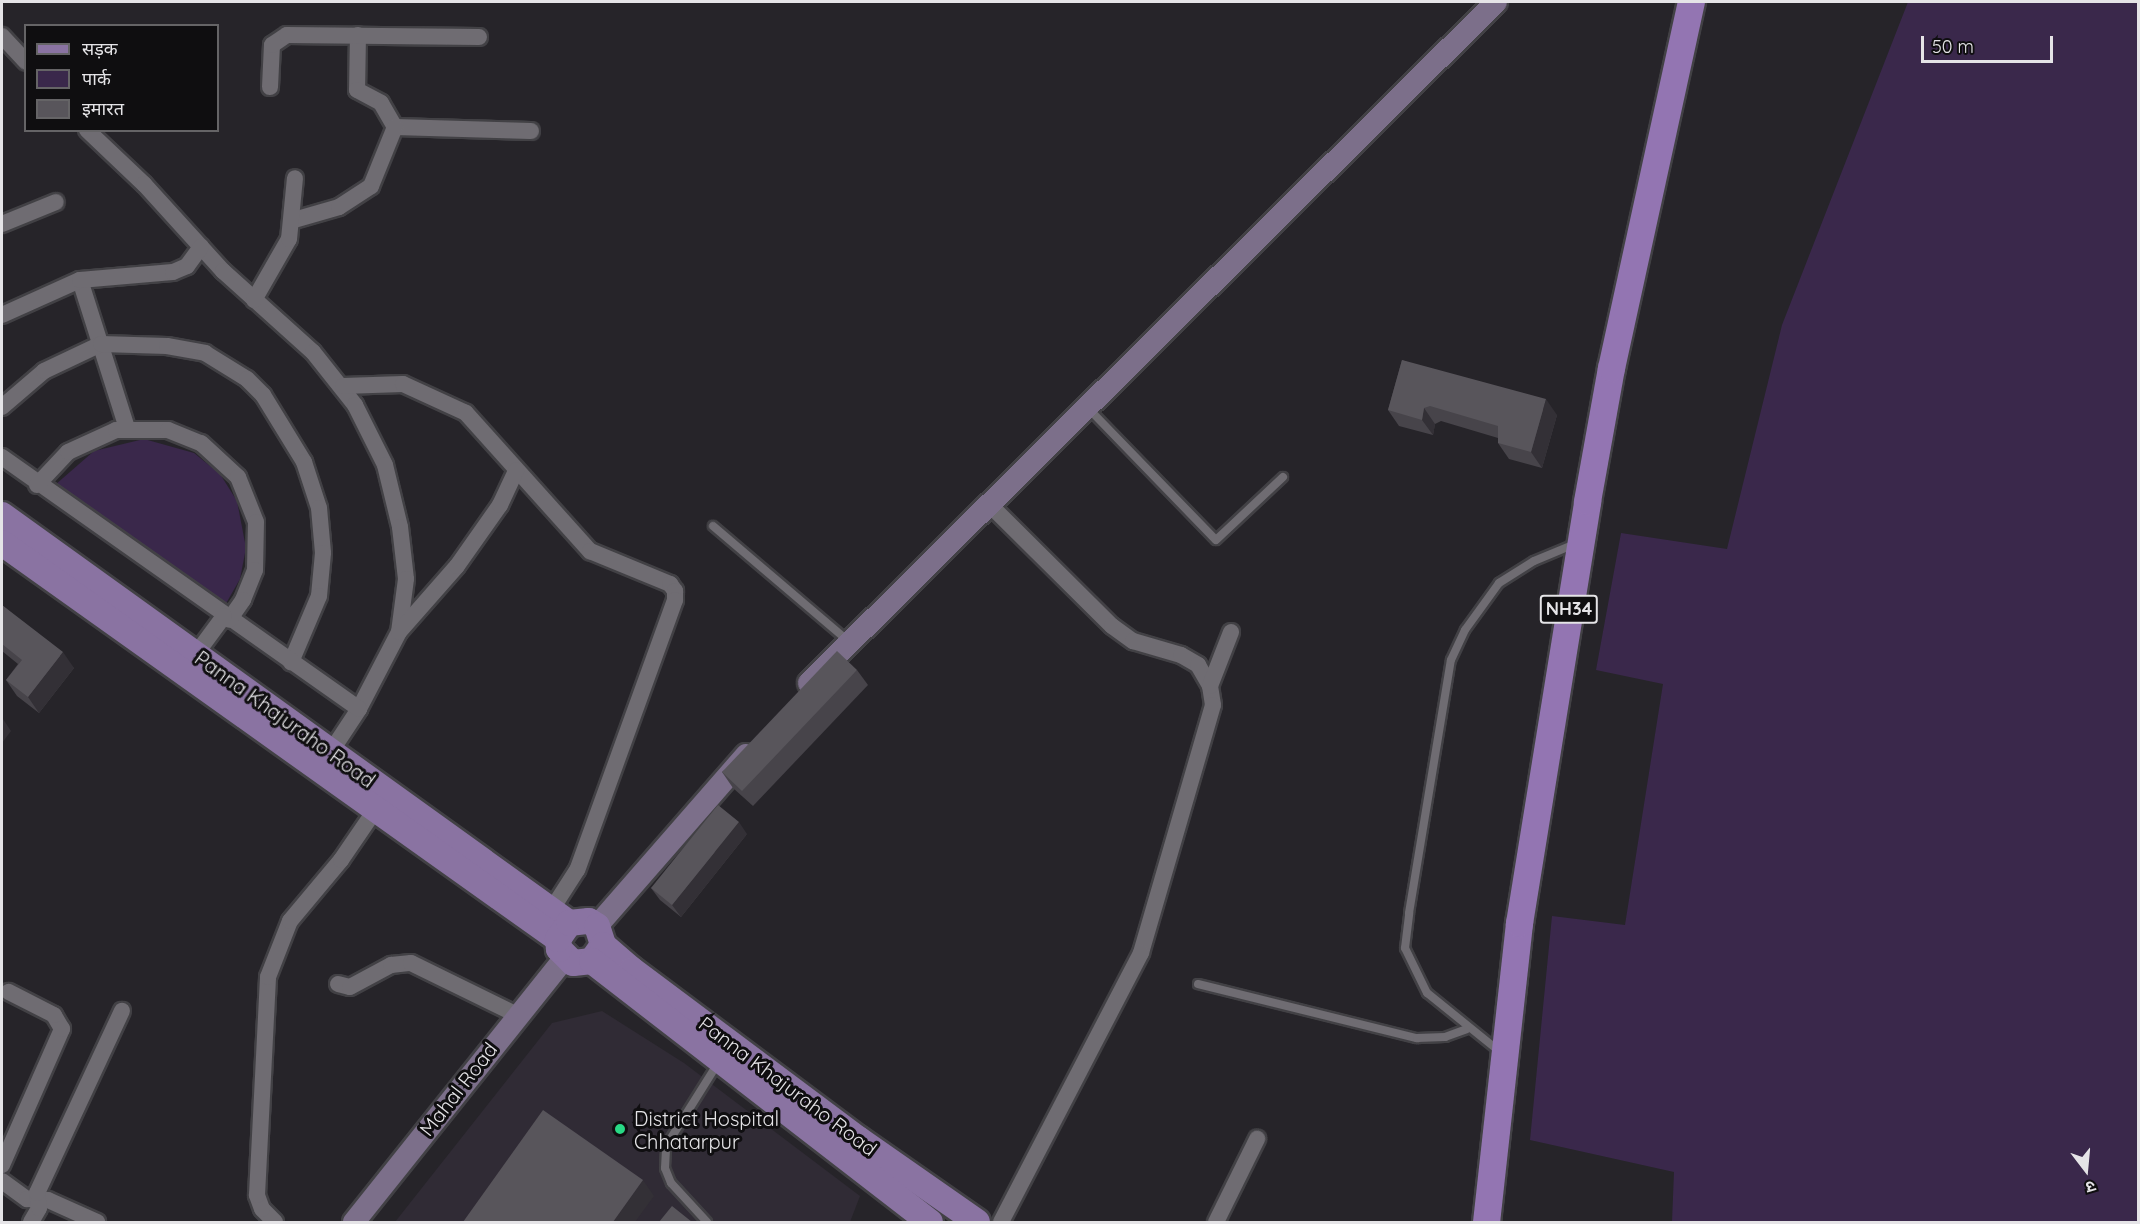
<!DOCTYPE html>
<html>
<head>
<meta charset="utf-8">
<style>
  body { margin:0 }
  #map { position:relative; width:2140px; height:1224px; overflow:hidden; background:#262429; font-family:Quicksand,"Noto Sans Devanagari",sans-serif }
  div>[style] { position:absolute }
  .built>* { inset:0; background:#302b35 }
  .green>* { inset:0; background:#3a284b }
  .roads { filter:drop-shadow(2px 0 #424145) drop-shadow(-2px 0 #424145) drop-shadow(0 2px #424145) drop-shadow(0 -2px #424145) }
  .service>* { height:8px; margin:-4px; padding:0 4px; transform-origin:4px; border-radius:4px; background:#6f6c72 }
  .minor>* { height:16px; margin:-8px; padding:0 8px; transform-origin:8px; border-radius:8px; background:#6f6c72 }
  .secondary>* { height:22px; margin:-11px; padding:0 11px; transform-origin:11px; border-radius:11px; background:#7c6f8a }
  .primary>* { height:26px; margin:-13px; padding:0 13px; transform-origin:13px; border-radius:13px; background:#8a73a2 }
  .trunk>* { height:27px; margin:-13.5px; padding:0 13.5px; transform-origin:13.5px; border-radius:13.5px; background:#9375b2 }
  .wall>* { inset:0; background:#47444a }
  .shaded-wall>* { inset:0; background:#333036 }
  .building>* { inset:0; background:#58555b }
  .dots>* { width:16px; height:16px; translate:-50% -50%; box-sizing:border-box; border:3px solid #0f0e10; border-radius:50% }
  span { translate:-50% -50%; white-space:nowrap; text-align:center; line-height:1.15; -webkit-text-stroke:6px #0f0e10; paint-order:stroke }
  .shield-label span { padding:2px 4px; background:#0f0e10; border:2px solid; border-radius:4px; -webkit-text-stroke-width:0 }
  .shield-label { font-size:18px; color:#e5e4e7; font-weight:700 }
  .street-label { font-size:20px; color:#e5e4e7 }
  .poi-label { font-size:20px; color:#e5e4e7 }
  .left { translate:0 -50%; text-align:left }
  .frame { position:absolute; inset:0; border:3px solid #e5e4e7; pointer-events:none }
  .legend { position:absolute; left:24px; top:24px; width:195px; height:108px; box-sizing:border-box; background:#0f0e10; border:2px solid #656466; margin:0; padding:8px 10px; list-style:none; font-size:18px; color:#e5e4e7 }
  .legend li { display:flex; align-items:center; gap:12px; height:30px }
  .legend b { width:30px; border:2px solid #656466 }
  .north { position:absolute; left:2056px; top:1140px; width:60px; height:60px; -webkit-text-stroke:4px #0f0e10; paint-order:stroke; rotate:164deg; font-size:16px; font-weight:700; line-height:24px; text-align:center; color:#e5e4e7 }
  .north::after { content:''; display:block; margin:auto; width:21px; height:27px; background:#e5e4e7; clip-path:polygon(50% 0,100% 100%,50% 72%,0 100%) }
  .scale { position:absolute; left:1921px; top:36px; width:132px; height:27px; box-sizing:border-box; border:3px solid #e5e4e7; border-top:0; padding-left:8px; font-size:18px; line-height:21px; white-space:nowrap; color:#e5e4e7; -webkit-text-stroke:4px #0f0e10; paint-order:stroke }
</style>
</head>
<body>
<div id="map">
  <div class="built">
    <div style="clip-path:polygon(602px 1011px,684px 1063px,860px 1196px,850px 1222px,395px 1222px,552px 1023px)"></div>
  </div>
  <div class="green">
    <div style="clip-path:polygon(1908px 2px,2138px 2px,2138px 1222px,1672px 1222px,1674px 1172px,1530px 1140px,1552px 916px,1625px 925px,1663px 684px,1596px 670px,1621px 533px,1727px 549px,1782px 325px)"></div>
    <div style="clip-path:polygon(144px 439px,194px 453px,220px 474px,237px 501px,246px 548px,240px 579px,224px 607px,55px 485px,94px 451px)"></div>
  </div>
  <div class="roads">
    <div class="service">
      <div style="left:1087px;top:407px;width:185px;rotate:45.9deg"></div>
      <div style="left:1216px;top:540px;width:92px;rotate:-43.2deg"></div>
      <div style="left:713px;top:526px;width:177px;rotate:40.4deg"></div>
      <div style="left:1198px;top:984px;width:226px;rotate:13.9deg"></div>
      <div style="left:1417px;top:1038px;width:28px;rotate:-2deg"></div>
      <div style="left:1445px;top:1037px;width:23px;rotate:-20deg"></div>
      <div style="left:1499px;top:1051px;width:92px;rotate:-141.1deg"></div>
      <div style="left:1427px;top:993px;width:50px;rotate:-116.1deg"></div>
      <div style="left:1405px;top:948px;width:35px;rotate:-83deg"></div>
      <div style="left:1409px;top:913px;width:256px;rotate:-80.6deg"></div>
      <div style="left:1451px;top:660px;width:33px;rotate:-65deg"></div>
      <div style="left:1465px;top:630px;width:58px;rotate:-54.1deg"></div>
      <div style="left:1499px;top:583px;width:41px;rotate:-32.2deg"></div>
      <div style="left:1534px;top:561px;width:44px;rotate:-22.5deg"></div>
      <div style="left:707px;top:1222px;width:53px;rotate:-132.7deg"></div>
      <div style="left:671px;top:1183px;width:16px;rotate:-112deg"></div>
      <div style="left:665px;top:1168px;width:22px;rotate:-87deg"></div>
      <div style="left:666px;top:1146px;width:98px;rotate:-57.9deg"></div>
    </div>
    <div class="minor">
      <div style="left:358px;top:35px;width:55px;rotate:91deg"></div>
      <div style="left:357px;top:90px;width:27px;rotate:28deg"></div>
      <div style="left:381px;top:103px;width:28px;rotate:60deg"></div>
      <div style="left:395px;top:127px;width:136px;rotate:1.7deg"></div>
      <div style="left:2px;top:36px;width:35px;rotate:47deg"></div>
      <div style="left:270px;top:87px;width:42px;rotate:-87.3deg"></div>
      <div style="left:272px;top:45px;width:18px;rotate:-34deg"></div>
      <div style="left:287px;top:35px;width:192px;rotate:0.6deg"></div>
      <div style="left:87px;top:130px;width:79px;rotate:43.5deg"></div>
      <div style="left:144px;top:184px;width:118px;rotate:47.8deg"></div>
      <div style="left:223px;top:271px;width:121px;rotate:42deg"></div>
      <div style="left:313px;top:352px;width:68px;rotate:51.6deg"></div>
      <div style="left:355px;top:405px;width:67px;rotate:63.4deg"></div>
      <div style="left:385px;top:465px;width:64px;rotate:76.4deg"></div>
      <div style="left:400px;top:527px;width:52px;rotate:83.4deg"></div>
      <div style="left:406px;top:579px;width:53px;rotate:97.5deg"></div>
      <div style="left:399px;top:632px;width:87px;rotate:117.5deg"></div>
      <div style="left:359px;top:709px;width:53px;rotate:123.4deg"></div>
      <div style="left:294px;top:220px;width:47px;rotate:-16.1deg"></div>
      <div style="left:339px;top:207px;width:38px;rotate:-33deg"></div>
      <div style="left:371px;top:186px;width:64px;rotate:-67.9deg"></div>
      <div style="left:2px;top:224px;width:58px;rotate:-22.2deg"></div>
      <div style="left:80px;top:280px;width:155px;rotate:72.4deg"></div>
      <div style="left:254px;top:300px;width:70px;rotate:-60.2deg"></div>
      <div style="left:289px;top:239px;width:61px;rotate:-84.4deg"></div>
      <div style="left:2px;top:315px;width:85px;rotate:-24.2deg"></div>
      <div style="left:80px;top:280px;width:93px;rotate:-4.9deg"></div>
      <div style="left:173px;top:272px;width:15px;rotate:-23deg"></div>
      <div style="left:187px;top:266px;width:24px;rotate:-54deg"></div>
      <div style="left:343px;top:386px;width:60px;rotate:-1.9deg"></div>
      <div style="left:403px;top:384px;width:69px;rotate:24.7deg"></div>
      <div style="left:466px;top:413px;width:186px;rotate:48.1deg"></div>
      <div style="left:590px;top:551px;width:87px;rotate:22.4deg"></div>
      <div style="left:670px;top:584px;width:9px;rotate:54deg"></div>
      <div style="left:675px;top:591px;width:9px;rotate:90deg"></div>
      <div style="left:675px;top:600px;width:287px;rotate:109.9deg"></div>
      <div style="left:577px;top:870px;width:46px;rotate:122.7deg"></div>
      <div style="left:2px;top:407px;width:55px;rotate:-40.6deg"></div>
      <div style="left:44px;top:371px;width:63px;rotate:-25.3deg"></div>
      <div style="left:101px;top:344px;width:66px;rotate:1.7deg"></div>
      <div style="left:167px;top:346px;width:39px;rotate:10deg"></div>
      <div style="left:205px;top:353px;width:49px;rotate:31.8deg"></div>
      <div style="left:247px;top:379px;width:23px;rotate:45deg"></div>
      <div style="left:263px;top:395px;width:79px;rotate:58.5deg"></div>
      <div style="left:304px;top:462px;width:48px;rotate:71.9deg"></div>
      <div style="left:319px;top:508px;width:45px;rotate:84.9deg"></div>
      <div style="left:323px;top:553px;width:43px;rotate:95.3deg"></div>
      <div style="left:319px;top:596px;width:72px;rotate:113deg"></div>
      <div style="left:2px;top:457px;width:437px;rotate:35.2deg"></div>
      <div style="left:37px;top:485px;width:45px;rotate:-46.8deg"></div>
      <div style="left:68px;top:452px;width:53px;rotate:-24.6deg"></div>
      <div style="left:116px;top:430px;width:52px"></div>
      <div style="left:168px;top:430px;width:35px;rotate:22deg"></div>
      <div style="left:201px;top:443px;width:50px;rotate:42.6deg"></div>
      <div style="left:238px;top:477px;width:48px;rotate:68.2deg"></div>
      <div style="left:256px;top:522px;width:48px;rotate:91.2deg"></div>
      <div style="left:255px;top:570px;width:32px;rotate:112deg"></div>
      <div style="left:243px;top:600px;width:24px;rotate:125deg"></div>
      <div style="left:989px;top:504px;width:173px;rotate:44.8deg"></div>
      <div style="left:1112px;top:626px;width:26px;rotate:36deg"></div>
      <div style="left:1133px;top:641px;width:50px;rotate:16.3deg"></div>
      <div style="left:1181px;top:655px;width:20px;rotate:30deg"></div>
      <div style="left:1198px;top:665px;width:24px;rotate:60deg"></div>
      <div style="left:1210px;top:686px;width:19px;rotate:81deg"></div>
      <div style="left:1213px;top:705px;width:258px;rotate:106.2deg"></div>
      <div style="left:1141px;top:953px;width:303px;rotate:117.5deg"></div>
      <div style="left:399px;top:632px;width:88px;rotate:-48.7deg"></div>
      <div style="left:457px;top:566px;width:75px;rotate:-54.8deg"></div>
      <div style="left:500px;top:505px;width:38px;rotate:-65deg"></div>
      <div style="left:196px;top:654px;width:47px;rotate:-53.6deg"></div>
      <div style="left:1210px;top:686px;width:58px;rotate:-68.7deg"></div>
      <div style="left:338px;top:984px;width:12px;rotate:14deg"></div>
      <div style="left:350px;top:987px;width:47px;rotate:-28.2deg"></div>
      <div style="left:391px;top:965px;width:20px;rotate:-6deg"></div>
      <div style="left:411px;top:963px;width:118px;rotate:26.1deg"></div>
      <div style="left:2px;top:1165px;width:149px;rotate:-66.2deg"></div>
      <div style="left:62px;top:1029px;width:16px;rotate:-120deg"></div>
      <div style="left:54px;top:1015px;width:51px;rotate:-152.9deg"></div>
      <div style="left:2px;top:1181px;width:31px;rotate:36deg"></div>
      <div style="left:27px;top:1199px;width:21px;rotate:3deg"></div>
      <div style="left:48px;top:1200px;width:54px;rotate:24.2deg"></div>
      <div style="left:31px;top:1222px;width:16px;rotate:-60deg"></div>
      <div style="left:39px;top:1208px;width:15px;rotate:-98deg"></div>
      <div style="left:37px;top:1193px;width:201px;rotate:-65deg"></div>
      <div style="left:275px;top:1222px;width:18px;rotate:-135deg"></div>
      <div style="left:262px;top:1209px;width:15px;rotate:-110deg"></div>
      <div style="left:257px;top:1195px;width:218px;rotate:-87.1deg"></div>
      <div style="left:268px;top:977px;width:60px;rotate:-68.6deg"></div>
      <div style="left:290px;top:921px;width:80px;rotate:-50.1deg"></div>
      <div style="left:341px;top:860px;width:69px;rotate:-55.6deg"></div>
      <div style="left:1216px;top:1222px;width:93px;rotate:-63.7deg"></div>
    </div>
    <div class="secondary">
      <div style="left:809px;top:683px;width:967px;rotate:-44.75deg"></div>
      <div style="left:597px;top:926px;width:227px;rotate:-48.9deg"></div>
      <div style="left:354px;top:1222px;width:338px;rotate:-51.4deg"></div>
    </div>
    <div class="primary">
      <div style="left:2px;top:515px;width:699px;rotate:35.74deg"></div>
      <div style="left:2px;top:543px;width:683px;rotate:35.46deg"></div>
      <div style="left:603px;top:945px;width:19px;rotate:125deg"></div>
      <div style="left:592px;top:961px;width:19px;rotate:174deg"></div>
      <div style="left:573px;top:963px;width:20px;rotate:-135deg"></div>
      <div style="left:559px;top:949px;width:10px;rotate:-96deg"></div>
      <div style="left:558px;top:939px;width:19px;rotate:-55deg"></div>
      <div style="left:569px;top:923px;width:20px;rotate:-6deg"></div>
      <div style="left:589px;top:921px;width:9px;rotate:32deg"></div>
      <div style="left:597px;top:926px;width:20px;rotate:72deg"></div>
      <div style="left:603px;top:945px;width:38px;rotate:41deg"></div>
      <div style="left:632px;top:970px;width:282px;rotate:36.8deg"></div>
      <div style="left:858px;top:1139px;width:145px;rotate:34.9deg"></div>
      <div style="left:592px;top:961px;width:427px;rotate:37.7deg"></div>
    </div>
    <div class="trunk">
      <div style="left:1486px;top:1222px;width:301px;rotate:-83.7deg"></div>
      <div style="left:1519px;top:923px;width:427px;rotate:-80.8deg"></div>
      <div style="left:1587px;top:501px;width:135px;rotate:-79.8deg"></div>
      <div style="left:1611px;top:368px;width:375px;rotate:-77.7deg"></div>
    </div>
  </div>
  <div class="wall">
    <div style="clip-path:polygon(1402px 360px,1557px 415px,1542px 468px,1509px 459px,1498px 443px,1498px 438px,1441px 421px,1435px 424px,1433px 435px,1399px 426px,1388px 410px)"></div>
    <div style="clip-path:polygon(2px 605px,74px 668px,39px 713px,17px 696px,6px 680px,18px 664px,2px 651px)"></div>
    <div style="clip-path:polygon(857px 670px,868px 685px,753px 806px,733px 788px,722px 772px)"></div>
    <div style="clip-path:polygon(747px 834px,681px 917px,660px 900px,651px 888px)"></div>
  </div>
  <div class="shaded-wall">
    <div style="clip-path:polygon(1546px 399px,1557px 415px,1542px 468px,1531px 452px)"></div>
    <div style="clip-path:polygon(1424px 408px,1435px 424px,1433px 435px,1422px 420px)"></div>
    <div style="clip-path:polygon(63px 652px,74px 668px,39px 713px,28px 697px)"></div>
    <div style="clip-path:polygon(3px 719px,11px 731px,2px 743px,2px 721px)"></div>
    <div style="clip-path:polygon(739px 822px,747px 834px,681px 917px,672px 905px)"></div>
    <div style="clip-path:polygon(643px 1180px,654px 1196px,635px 1222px,613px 1222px)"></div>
  </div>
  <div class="building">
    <div style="clip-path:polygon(1402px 360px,1546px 399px,1531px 452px,1498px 443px,1498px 426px,1430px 406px,1424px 408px,1422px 420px,1388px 410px)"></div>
    <div style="clip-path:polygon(2px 605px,63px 652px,28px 697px,6px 680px,22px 660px,2px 644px)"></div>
    <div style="clip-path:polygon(837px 651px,857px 670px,742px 791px,722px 772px)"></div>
    <div style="clip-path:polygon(718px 805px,739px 822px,672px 905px,651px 888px)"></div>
    <div style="clip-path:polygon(543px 1110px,643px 1180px,613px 1222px,463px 1222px)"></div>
    <div style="clip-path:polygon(672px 1206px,692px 1222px,659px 1222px)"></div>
  </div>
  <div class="dots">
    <div style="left:620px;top:1129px;background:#28d885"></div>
  </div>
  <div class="shield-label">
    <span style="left:1569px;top:609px">NH34</span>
  </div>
  <div class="street-label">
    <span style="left:285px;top:719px;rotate:36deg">Panna Khajuraho Road</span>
    <span style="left:788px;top:1086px;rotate:37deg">Panna Khajuraho Road</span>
    <span style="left:458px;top:1089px;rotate:-52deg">Mahal Road</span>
  </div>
  <div class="poi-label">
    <span class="left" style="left:634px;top:1130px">District Hospital<br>Chhatarpur</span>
  </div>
  <div class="frame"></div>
  <ul class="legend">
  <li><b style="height:8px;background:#8a73a2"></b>सड़क</li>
  <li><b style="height:16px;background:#3a284b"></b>पार्क</li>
  <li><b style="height:16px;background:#58555b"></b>इमारत</li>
  </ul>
  <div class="north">उ</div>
  <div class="scale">50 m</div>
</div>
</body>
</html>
